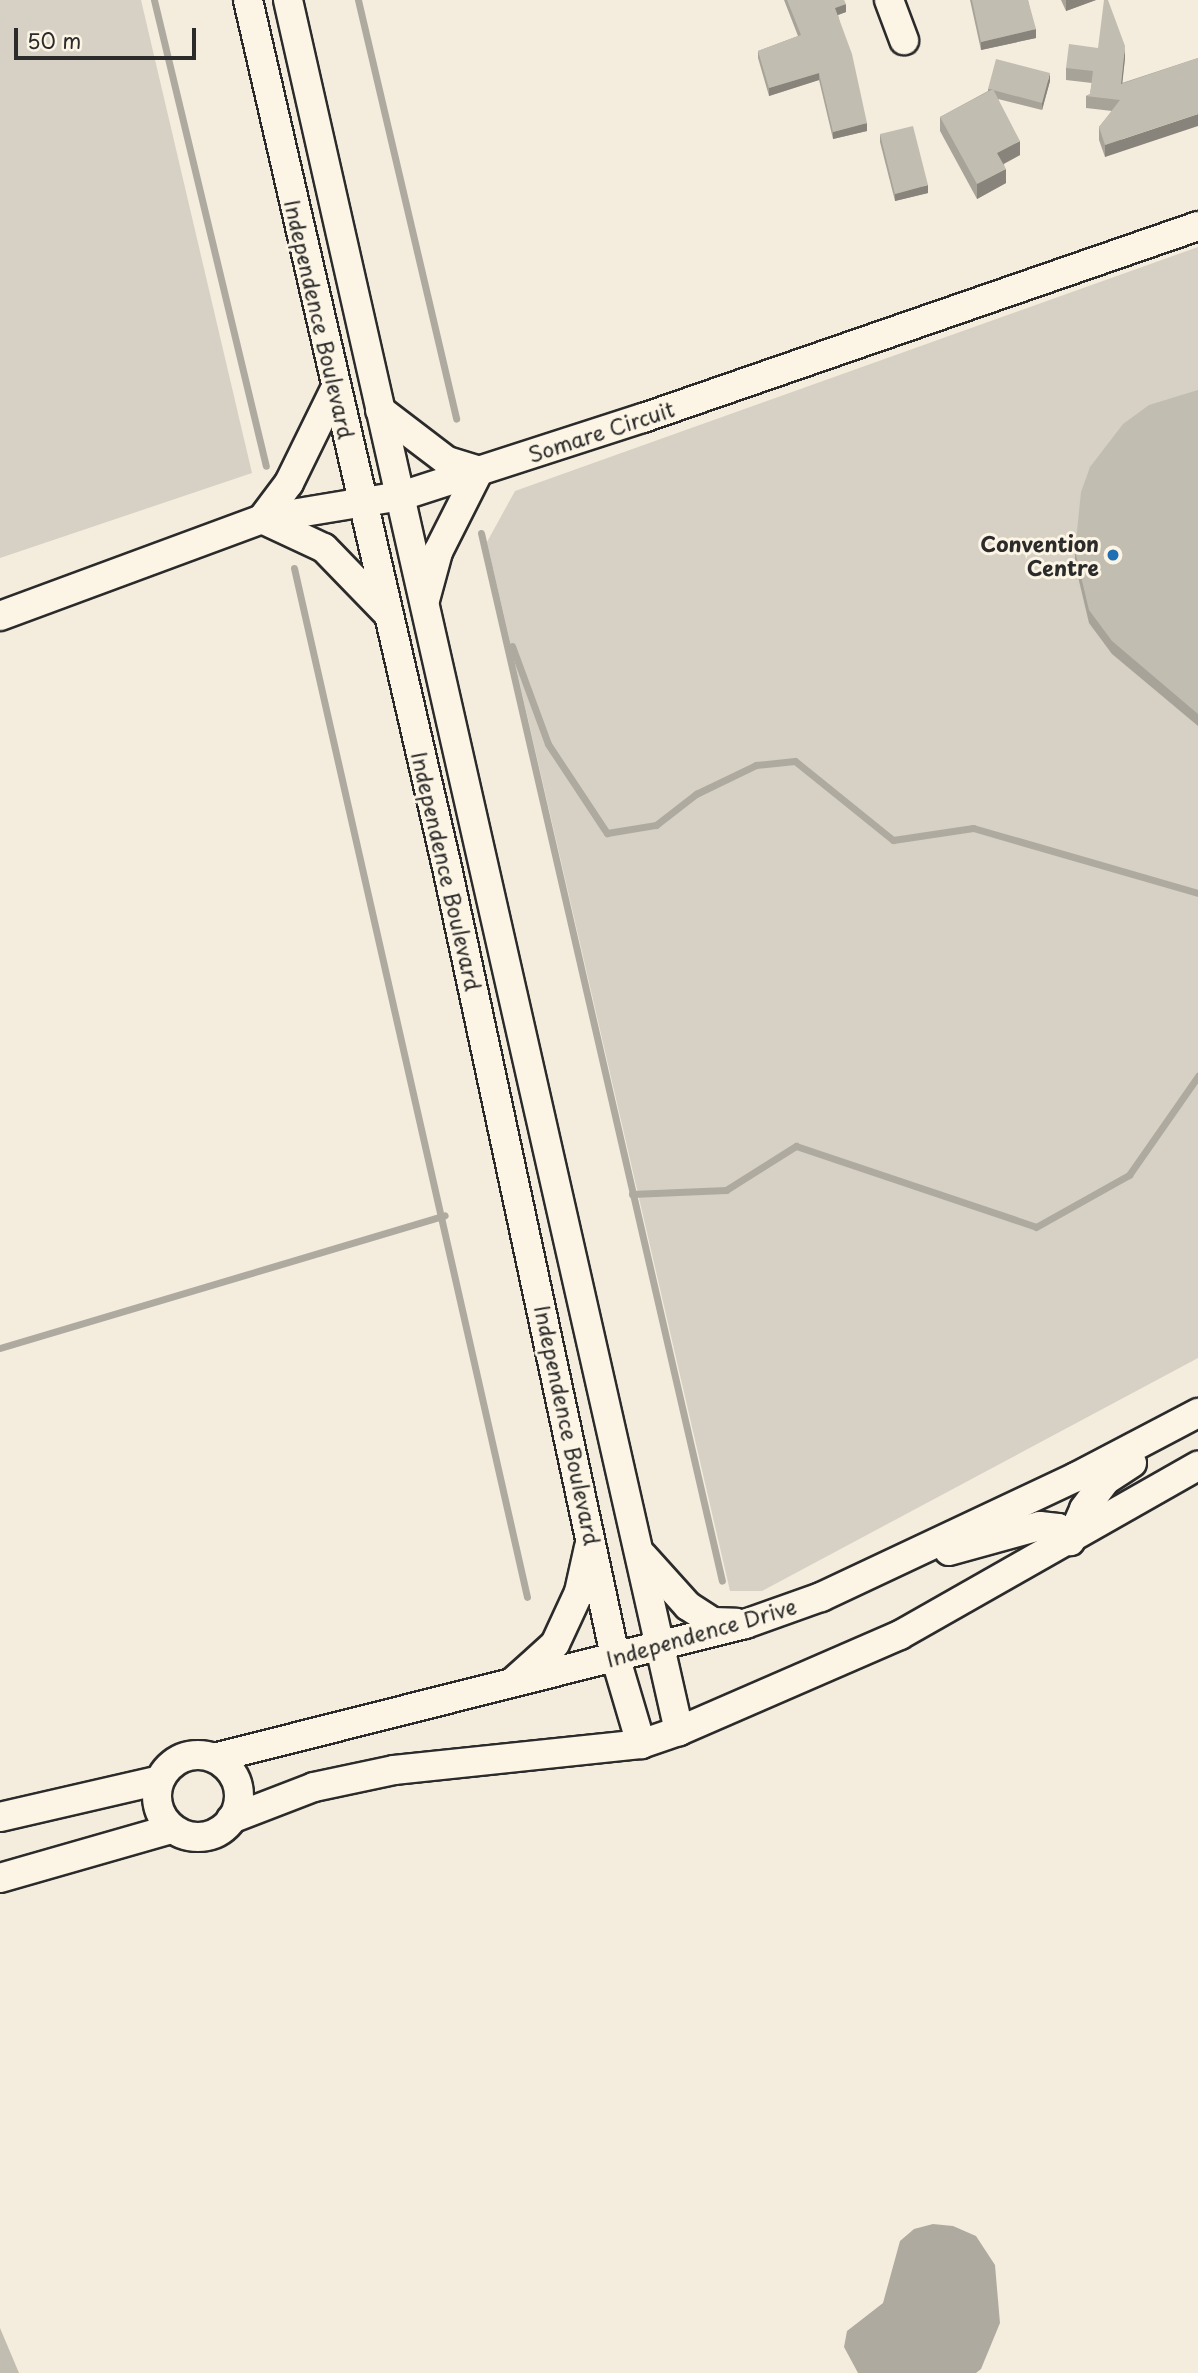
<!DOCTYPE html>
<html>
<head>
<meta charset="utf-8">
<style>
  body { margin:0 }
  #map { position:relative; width:1198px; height:2373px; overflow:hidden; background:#f4edde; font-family:"Playpen Sans",sans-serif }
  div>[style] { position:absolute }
  .green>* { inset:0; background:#d6d1c4 }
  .water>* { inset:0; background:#afaaa0 }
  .stream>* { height:7px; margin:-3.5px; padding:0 3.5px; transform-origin:3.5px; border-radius:3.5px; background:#afaaa0 }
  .roads { filter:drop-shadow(2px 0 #2b2b2b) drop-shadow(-2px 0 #2b2b2b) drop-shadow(0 2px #2b2b2b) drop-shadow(0 -2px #2b2b2b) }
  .minor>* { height:28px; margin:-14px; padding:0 14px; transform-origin:14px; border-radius:14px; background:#fcf5e5 }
  .minor>.ring { margin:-14px; padding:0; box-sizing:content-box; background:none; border:28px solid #fcf5e5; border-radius:50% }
  .wall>* { inset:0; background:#a7a398 }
  .shaded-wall>* { inset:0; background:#88847c }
  .building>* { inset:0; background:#c2bdb1 }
  .dots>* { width:19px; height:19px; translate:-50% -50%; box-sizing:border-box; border:4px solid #fcf5e5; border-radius:50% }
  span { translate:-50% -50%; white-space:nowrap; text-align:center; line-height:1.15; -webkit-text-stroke:6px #fcf5e5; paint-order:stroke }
  .street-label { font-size:21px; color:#2b2b2b }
  .poi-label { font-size:21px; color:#2b2b2b; font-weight:700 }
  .right { translate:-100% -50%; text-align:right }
  .scale { position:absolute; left:14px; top:28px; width:182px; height:32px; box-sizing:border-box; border:4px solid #2b2b2b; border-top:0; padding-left:9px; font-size:21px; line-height:24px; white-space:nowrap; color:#2b2b2b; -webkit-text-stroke:5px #fcf5e5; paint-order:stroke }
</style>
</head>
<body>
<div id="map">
  <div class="green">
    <div style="clip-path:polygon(0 0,141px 0,252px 473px,0 558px)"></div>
    <div style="clip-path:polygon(1198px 247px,1198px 1358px,762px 1591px,730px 1591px,487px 542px,515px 491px)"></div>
  </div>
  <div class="water">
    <div style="clip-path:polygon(933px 2224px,953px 2226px,976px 2236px,995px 2265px,1000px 2323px,981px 2369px,976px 2373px,858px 2373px,844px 2347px,847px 2331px,883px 2303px,900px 2241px,914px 2229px)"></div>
  </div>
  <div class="stream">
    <div style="left:154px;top:0;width:479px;rotate:76.5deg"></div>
    <div style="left:358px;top:0;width:430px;rotate:76.8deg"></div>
    <div style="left:481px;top:533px;width:1075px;rotate:77.05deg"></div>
    <div style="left:294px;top:568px;width:1055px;rotate:77.24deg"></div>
    <div style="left:512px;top:646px;width:104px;rotate:69.8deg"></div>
    <div style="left:548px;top:744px;width:107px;rotate:56.5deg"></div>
    <div style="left:607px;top:833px;width:50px;rotate:-9.3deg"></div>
    <div style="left:656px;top:825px;width:51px;rotate:-37.8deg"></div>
    <div style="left:696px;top:794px;width:67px;rotate:-25.8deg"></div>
    <div style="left:756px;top:765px;width:39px;rotate:-6deg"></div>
    <div style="left:795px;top:761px;width:126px;rotate:38.9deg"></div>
    <div style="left:893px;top:840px;width:81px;rotate:-8.5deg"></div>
    <div style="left:973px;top:828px;width:234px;rotate:16.1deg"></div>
    <div style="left:632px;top:1194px;width:94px;rotate:-2.4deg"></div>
    <div style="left:726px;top:1190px;width:83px;rotate:-32.2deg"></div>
    <div style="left:796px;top:1146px;width:253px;rotate:18.6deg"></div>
    <div style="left:1036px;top:1227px;width:107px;rotate:-29.2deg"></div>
    <div style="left:1129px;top:1175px;width:121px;rotate:-55.1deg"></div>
    <div style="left:0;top:1348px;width:464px;rotate:-16.6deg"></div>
  </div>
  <div class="roads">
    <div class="minor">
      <div style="left:248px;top:0;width:895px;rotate:77.08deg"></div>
      <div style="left:448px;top:872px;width:802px;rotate:77.98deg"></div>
      <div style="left:615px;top:1656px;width:92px;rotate:73.5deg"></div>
      <div style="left:288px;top:0;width:1775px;rotate:77.27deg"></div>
      <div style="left:889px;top:0;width:43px;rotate:69.4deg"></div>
      <div style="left:380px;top:410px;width:84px;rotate:37.3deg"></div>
      <div style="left:447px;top:461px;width:34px;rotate:17deg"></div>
      <div style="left:262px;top:519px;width:68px;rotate:25.1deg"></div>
      <div style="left:324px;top:548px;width:93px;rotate:45.9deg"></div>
      <div style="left:262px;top:519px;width:45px;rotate:-53.1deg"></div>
      <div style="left:289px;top:483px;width:102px;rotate:-63.9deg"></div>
      <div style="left:425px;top:600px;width:50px;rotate:-74.8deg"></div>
      <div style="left:438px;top:552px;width:91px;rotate:-63.2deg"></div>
      <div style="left:0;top:616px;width:279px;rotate:-20.3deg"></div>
      <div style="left:262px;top:519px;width:141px;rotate:-9.4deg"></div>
      <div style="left:401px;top:496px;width:254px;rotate:-17.9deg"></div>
      <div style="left:643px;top:418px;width:587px;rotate:-19.08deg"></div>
      <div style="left:1070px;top:1541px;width:35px;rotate:-66deg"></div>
      <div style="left:1084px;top:1509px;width:36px;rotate:-53deg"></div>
      <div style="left:1106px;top:1480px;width:31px;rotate:-33deg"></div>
      <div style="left:949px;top:1551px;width:94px;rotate:-15.4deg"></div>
      <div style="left:1040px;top:1526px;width:18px;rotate:6deg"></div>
      <div style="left:1058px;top:1528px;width:18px;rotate:47deg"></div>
      <div style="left:643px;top:1556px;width:67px;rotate:48deg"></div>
      <div style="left:688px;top:1606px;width:30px;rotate:33deg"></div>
      <div style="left:713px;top:1622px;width:23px;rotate:2deg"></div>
      <div style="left:514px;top:1681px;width:55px;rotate:-42.1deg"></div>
      <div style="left:555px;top:1644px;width:57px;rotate:-65.2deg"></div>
      <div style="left:579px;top:1592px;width:46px;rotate:-77.5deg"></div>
      <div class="ring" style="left:157px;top:1755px;width:54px;height:54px"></div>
      <div style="left:214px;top:1758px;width:548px;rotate:-14.16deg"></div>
      <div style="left:745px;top:1624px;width:81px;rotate:-19.6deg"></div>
      <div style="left:821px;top:1597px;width:282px;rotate:-25.2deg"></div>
      <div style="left:1076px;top:1477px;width:138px;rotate:-27.7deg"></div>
      <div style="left:0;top:1817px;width:164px;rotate:-13deg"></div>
      <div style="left:231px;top:1819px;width:89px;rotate:-21.1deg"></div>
      <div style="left:314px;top:1787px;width:82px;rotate:-12deg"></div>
      <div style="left:394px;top:1770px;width:248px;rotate:-6deg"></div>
      <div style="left:641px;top:1744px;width:40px;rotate:-18.9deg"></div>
      <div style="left:679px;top:1731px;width:241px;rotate:-23.5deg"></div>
      <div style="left:900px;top:1635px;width:343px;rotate:-29.6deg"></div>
      <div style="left:0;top:1878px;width:178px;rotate:-16deg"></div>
    </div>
  </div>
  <div class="wall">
    <div style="clip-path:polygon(784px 0,844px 0,846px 12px,838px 15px,867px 131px,833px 139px,819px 80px,769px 96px,758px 58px,758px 51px,798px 36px)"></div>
    <div style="clip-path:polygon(970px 0,1028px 0,1036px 38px,981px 50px)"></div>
    <div style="clip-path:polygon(1061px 0,1096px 0,1066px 11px)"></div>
    <div style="clip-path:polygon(1098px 48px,1125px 58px,1122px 83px,1198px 58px,1105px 157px,1099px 140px,1099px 127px,1112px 111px,1086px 108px,1086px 96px,1090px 94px,1092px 83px,1066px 80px,1066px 68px)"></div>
    <div style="clip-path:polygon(1050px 81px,1042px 110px,998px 99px,1020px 155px,1004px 164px,1006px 183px,977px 199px,940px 131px,940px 117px,988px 91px,988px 89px)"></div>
    <div style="clip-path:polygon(880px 134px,928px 193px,895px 201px,880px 142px)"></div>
    <div style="clip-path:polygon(1198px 390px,1198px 726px,1112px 654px,1089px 623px,1075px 564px,1075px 551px)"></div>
  </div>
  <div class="shaded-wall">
    <div style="clip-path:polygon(1066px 0,1096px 0,1066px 11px)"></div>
    <div style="clip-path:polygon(846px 4px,846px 12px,835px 16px,835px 8px)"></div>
    <div style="clip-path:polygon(1036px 29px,1036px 38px,981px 50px,981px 42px)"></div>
    <div style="clip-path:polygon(1125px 46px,1125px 58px,1121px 96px,1121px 84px)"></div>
    <div style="clip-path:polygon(819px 73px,819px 80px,769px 96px,769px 88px)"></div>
    <div style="clip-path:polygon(1050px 73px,1050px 81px,1042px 110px,1042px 103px)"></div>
    <div style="clip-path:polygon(1198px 114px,1198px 126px,1105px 157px,1105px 145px)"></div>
    <div style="clip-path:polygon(867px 123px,867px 131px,833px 139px,833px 132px)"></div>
    <div style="clip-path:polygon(1020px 141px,1020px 155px,997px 167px,997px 153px)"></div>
    <div style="clip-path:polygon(1006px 169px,1006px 183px,977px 199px,977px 184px)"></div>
    <div style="clip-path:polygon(928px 185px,928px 193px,895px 201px,895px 194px)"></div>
  </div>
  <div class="building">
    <div style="clip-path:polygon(787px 0,844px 0,846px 4px,835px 8px,852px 54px,867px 123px,833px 132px,819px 73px,769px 88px,758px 51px,801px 35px)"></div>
    <div style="clip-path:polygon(972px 0,1028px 0,1036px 29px,981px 42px)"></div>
    <div style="clip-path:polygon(1104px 0,1108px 0,1125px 46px,1121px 84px,1198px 58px,1198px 114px,1105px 145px,1099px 127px,1120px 100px,1086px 96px,1090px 94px,1093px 71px,1066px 68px,1069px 44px,1098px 48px)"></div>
    <div style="clip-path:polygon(996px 59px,1050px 73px,1042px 103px,993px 90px,993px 89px,988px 89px)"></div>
    <div style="clip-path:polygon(993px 89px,1020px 141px,997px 153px,1006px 169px,977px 184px,940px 117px)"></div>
    <div style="clip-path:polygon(913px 126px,928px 185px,895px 194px,880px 134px)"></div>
    <div style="clip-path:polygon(1198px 390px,1198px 714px,1112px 641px,1089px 610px,1075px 551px,1081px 492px,1090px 467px,1123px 424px,1149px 405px)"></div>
    <div style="clip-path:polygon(0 2328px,19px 2373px,0 2373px)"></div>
  </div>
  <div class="dots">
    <div style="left:1113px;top:555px;background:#1f6fb2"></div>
  </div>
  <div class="street-label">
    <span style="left:320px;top:319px;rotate:77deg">Independence Boulevard</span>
    <span style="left:601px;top:431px;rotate:-18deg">Somare Circuit</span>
    <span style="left:447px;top:871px;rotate:77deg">Independence Boulevard</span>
    <span style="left:568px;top:1425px;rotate:78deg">Independence Boulevard</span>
    <span style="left:701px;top:1632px;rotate:-16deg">Independence Drive</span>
  </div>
  <div class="poi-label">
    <span class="right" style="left:1099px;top:555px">Convention<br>Centre</span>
  </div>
  <div class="scale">50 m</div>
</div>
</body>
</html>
